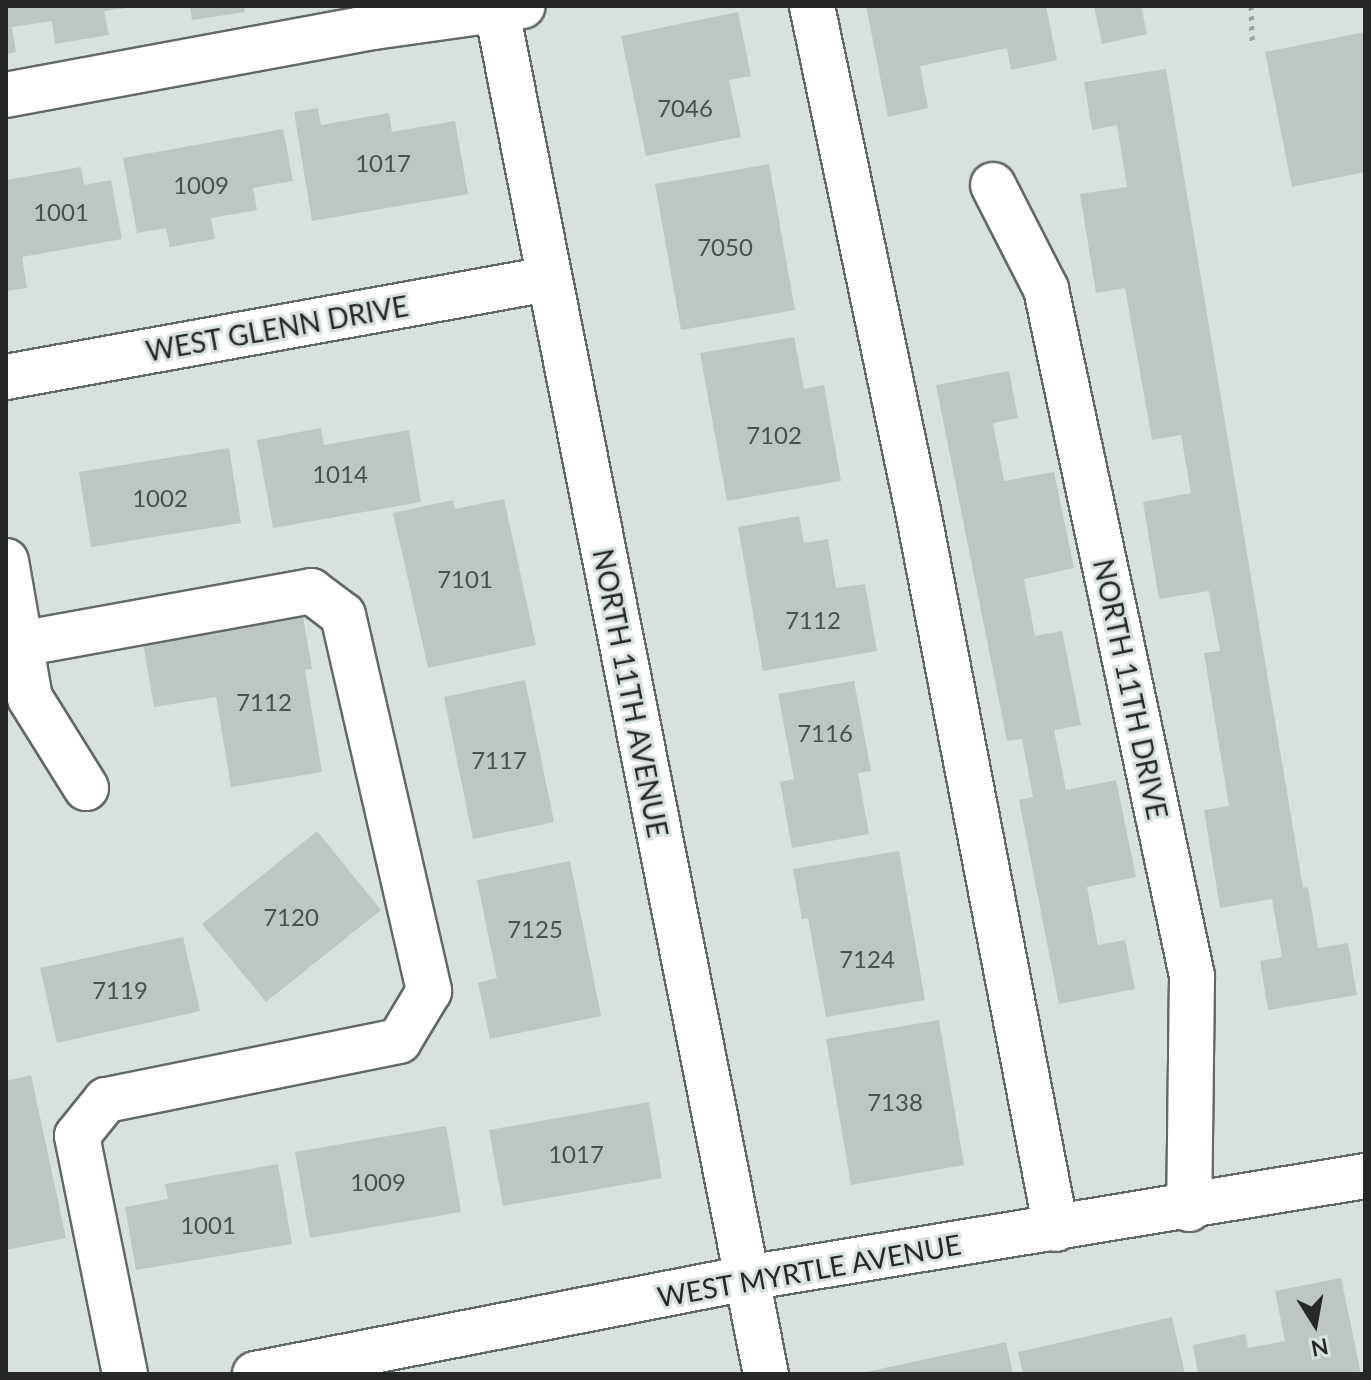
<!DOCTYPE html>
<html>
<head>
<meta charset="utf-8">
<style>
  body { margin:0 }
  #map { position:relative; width:1371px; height:1380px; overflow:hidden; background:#d9e1dd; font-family:Lato,sans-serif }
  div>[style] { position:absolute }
  .building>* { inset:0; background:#bec6c2 }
  .path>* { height:5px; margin-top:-2.5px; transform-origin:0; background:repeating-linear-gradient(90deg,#9ca29f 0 4px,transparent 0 10px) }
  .roads { filter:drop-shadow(2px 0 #636966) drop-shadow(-2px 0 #636966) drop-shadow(0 2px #636966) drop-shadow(0 -2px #636966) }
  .minor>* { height:44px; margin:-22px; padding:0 22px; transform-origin:22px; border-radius:22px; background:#fff }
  span { translate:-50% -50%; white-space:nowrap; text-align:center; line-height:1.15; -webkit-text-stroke:6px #d9e1dd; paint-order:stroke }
  .number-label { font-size:24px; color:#4b504d }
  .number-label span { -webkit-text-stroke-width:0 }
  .street-label { font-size:28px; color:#252826 }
  .frame { position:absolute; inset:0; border:8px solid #252826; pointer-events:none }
  .north { position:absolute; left:1275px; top:1284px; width:80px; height:80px; -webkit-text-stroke:6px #d9e1dd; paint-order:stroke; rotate:169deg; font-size:22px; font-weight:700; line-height:32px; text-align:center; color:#252826 }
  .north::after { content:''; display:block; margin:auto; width:28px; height:36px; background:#252826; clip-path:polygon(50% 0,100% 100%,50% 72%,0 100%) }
</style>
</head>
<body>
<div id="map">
  <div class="building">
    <div style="clip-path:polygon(6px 6px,127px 6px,127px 8px,104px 11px,109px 35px,55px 44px,52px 21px,12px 27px,16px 52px,6px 54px)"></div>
    <div style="clip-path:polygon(190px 6px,244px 6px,245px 12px,192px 20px)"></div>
    <div style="clip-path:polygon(866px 6px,1046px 6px,1057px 60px,1011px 70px,1007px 48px,920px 66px,928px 108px,888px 117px)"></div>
    <div style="clip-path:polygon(1094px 6px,1141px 6px,1147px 34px,1102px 44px)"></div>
    <div style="clip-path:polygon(738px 12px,751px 76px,729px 80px,741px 137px,646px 156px,621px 36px)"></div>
    <div style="clip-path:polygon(1365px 32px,1365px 172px,1292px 187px,1265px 52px)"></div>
    <div style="clip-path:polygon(1166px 69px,1303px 888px,1308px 887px,1318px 948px,1348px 943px,1357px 995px,1268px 1010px,1260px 961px,1282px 957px,1272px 899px,1220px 908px,1204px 810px,1229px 806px,1204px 653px,1220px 651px,1209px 591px,1159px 599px,1143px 502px,1191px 493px,1181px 435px,1152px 440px,1125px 288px,1096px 293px,1080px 194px,1127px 187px,1117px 125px,1092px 130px,1084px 82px)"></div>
    <div style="clip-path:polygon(318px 108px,321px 125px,389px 113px,392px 132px,455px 121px,468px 194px,312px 221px,294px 112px)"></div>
    <div style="clip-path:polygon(283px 129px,293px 181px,253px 188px,257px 210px,211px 218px,215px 239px,170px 247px,166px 228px,137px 233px,123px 158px)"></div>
    <div style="clip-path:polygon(769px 164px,795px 310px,681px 330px,655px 184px)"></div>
    <div style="clip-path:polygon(81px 167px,84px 185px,111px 180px,122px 239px,22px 257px,27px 288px,6px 291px,6px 180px)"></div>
    <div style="clip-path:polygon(794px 337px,804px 389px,824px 385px,841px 481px,727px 501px,700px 353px)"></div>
    <div style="clip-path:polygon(1009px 371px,1018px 418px,993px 423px,1004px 481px,1054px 472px,1074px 568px,1024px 579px,1035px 636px,1062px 631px,1081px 725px,1054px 730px,1066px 790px,1116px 780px,1136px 877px,1087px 887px,1098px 945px,1125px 940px,1135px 989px,1059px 1004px,1019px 800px,1033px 797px,1022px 739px,1007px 741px,936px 385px)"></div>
    <div style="clip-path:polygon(321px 428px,324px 445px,409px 430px,421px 502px,273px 528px,257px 440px)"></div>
    <div style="clip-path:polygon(229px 448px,241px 523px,91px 547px,79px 472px)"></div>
    <div style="clip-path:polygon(504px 499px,536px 645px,428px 668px,393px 513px,453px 500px,455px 509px)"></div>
    <div style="clip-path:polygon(799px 516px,804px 543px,828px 539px,836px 588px,865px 584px,877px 651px,763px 671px,738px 527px)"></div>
    <div style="clip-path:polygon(303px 616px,312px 669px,305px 670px,322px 772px,231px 787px,216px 697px,154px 707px,143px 643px)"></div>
    <div style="clip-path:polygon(525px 680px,554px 822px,473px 839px,444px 697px)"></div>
    <div style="clip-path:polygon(854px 681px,871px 771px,858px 773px,869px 834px,792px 848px,780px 782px,794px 779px,778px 694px)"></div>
    <div style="clip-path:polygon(317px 831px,381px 910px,266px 1002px,202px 924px)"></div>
    <div style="clip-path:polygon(899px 851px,925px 1000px,826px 1017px,808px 918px,802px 919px,793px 869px)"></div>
    <div style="clip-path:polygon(570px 861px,601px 1016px,490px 1039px,478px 983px,497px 978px,477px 880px)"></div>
    <div style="clip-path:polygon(183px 937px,200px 1011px,57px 1043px,40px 968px)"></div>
    <div style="clip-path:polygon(939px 1020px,964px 1165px,851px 1185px,826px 1039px)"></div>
    <div style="clip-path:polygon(31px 1075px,66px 1238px,6px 1250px,6px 1081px)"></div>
    <div style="clip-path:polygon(649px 1102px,662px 1178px,503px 1206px,489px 1130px)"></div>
    <div style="clip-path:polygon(446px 1126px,461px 1212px,310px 1238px,295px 1152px)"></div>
    <div style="clip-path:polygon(278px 1164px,292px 1244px,136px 1270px,125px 1207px,168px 1199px,165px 1184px)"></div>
    <div style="clip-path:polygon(1341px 1278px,1361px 1374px,1198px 1374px,1193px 1345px,1245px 1334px,1248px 1348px,1285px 1341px,1275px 1291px)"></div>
    <div style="clip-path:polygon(1172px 1317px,1185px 1374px,1023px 1374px,1018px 1352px)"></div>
    <div style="clip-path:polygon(1006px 1342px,1013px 1374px,861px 1374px,861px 1373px)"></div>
  </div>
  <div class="path">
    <div style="left:1251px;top:6px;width:38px;rotate:88deg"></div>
  </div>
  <div class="roads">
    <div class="minor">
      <div style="left:812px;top:6px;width:516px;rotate:78.15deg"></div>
      <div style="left:918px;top:511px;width:731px;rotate:79.12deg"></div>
      <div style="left:497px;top:11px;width:1389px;rotate:78.84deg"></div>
      <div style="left:6px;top:95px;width:374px;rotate:-10.5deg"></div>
      <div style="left:374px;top:27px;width:150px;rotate:-8deg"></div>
      <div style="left:993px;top:185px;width:117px;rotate:63deg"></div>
      <div style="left:1046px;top:289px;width:702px;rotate:78deg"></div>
      <div style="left:1192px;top:976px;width:233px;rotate:90.7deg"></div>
      <div style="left:6px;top:377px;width:551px;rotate:-10.25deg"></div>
      <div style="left:6px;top:561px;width:139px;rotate:80.1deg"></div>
      <div style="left:30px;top:698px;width:106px;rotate:58.1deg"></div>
      <div style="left:20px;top:644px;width:296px;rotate:-10.3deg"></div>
      <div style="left:311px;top:591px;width:40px;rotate:37deg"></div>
      <div style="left:343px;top:615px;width:386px;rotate:77.1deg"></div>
      <div style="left:429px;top:991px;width:58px;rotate:121deg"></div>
      <div style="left:399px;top:1041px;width:299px;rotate:168.6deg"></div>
      <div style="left:106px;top:1100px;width:46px;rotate:128.9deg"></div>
      <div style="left:77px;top:1136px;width:243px;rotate:78.6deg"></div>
      <div style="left:255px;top:1374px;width:501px;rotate:-11.04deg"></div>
      <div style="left:747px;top:1278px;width:626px;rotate:-9.37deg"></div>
    </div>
  </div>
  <div class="number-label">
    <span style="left:685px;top:108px">7046</span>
    <span style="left:383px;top:163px">1017</span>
    <span style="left:201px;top:185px">1009</span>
    <span style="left:61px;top:212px">1001</span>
    <span style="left:725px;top:247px">7050</span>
    <span style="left:774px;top:435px">7102</span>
    <span style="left:340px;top:474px">1014</span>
    <span style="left:160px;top:498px">1002</span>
    <span style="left:465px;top:579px">7101</span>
    <span style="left:813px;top:620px">7112</span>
    <span style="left:264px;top:702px">7112</span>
    <span style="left:825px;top:733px">7116</span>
    <span style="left:499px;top:760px">7117</span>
    <span style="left:291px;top:917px">7120</span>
    <span style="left:535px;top:929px">7125</span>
    <span style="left:867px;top:959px">7124</span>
    <span style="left:120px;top:990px">7119</span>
    <span style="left:895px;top:1102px">7138</span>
    <span style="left:576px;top:1154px">1017</span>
    <span style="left:378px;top:1182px">1009</span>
    <span style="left:208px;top:1225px">1001</span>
  </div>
  <div class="street-label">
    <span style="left:277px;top:328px;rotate:-10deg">WEST GLENN DRIVE</span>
    <span style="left:1131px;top:689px;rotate:78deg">NORTH 11TH DRIVE</span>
    <span style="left:631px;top:693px;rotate:79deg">NORTH 11TH AVENUE</span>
    <span style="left:809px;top:1270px;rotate:-10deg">WEST MYRTLE AVENUE</span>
  </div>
  <div class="frame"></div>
  <div class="north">N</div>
</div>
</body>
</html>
